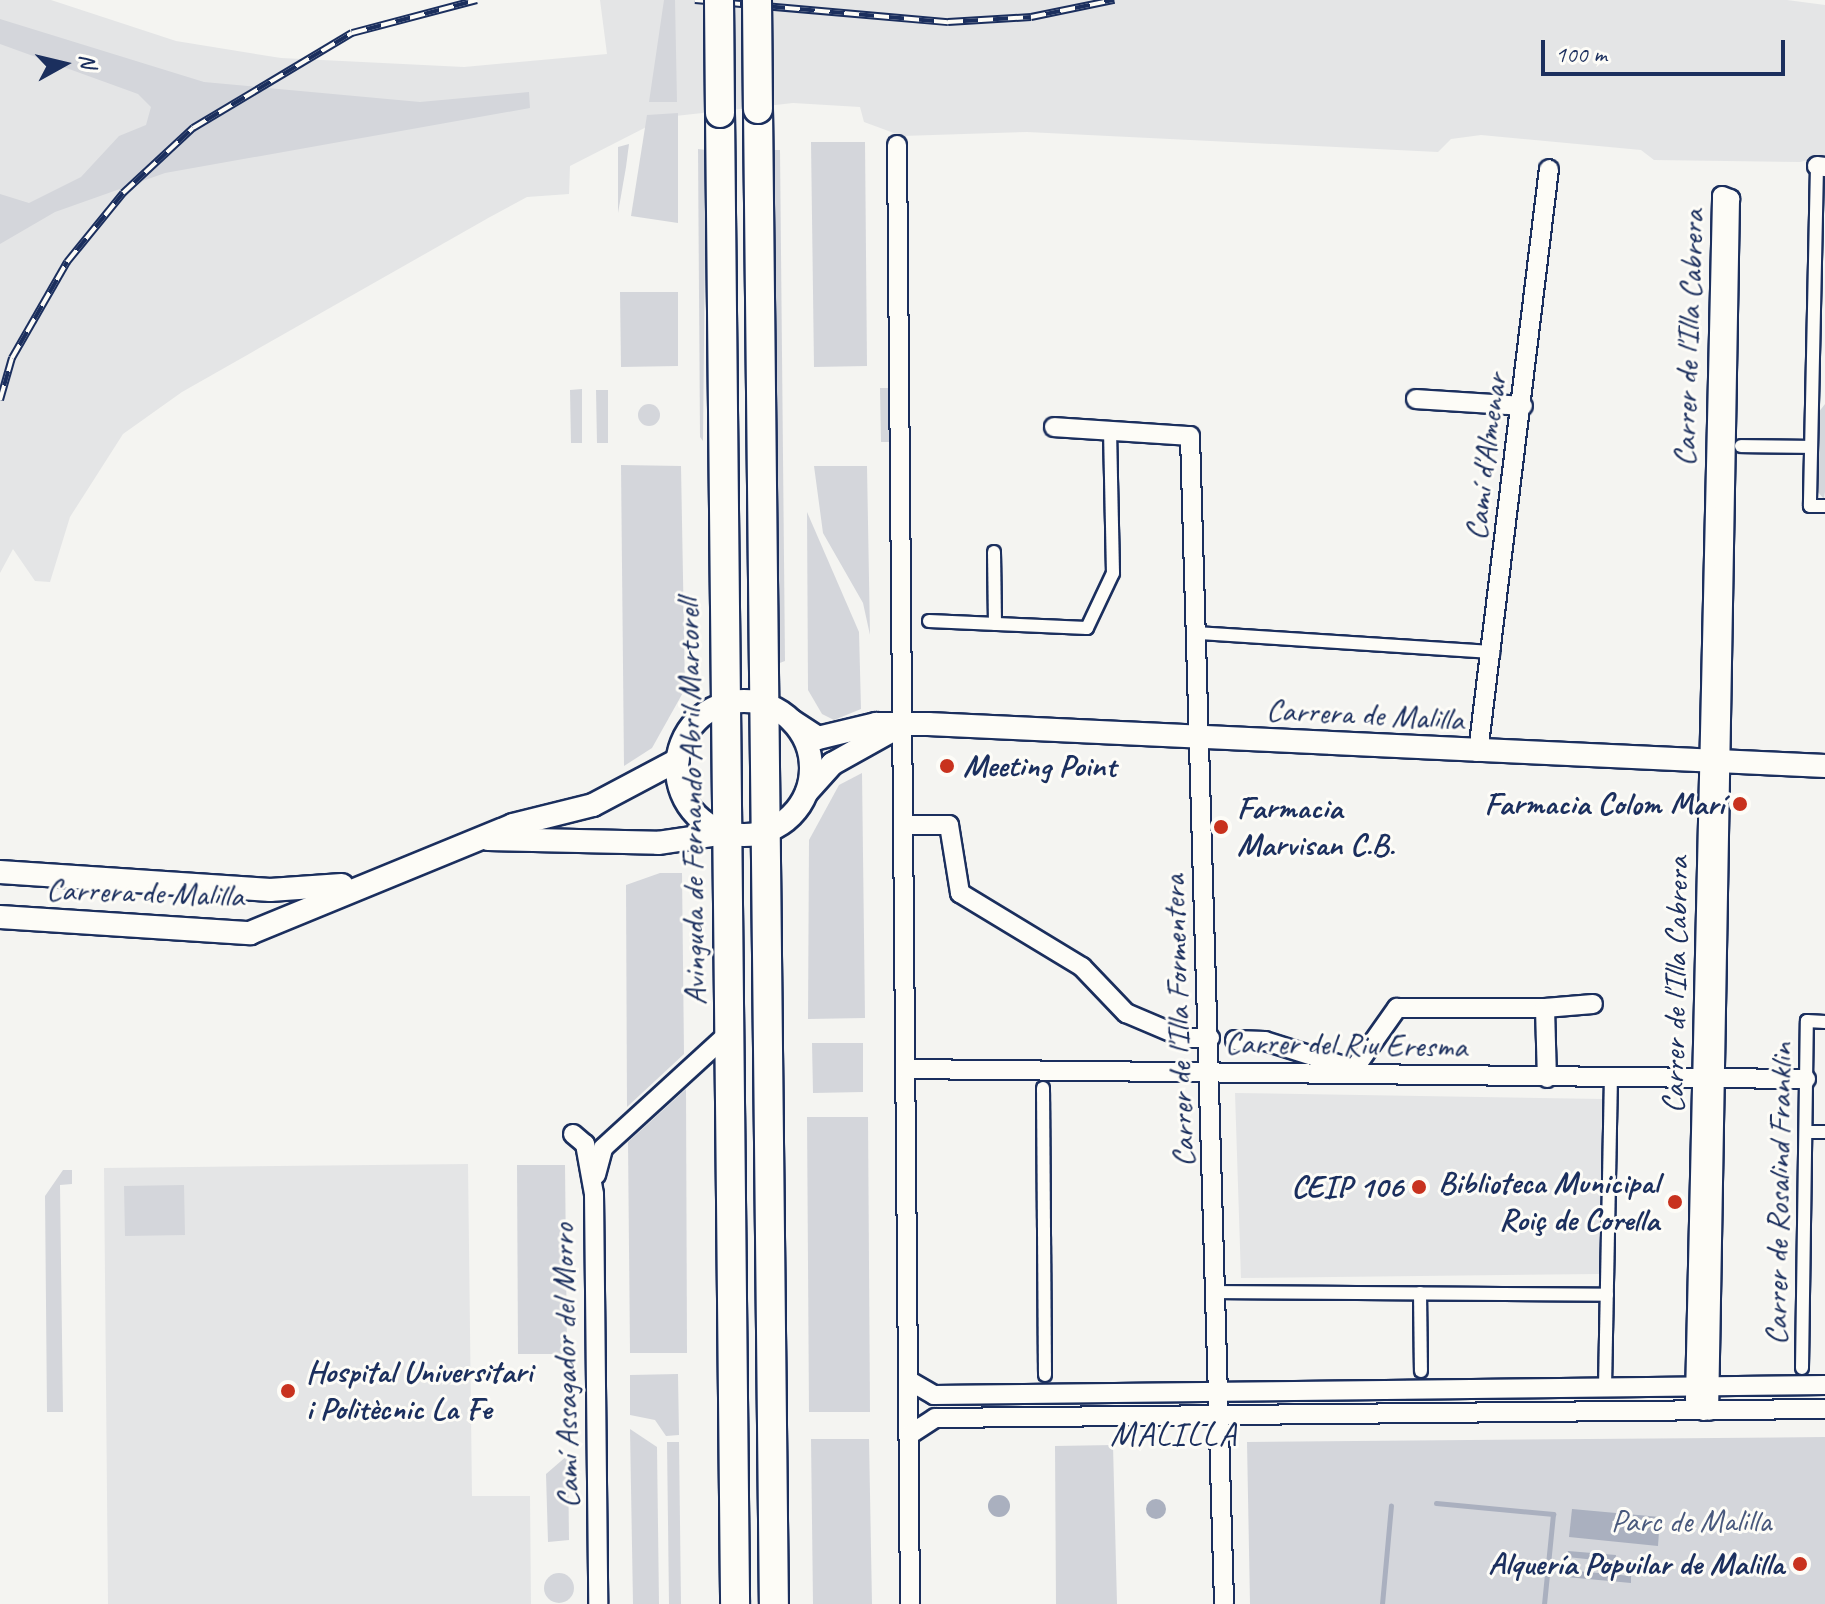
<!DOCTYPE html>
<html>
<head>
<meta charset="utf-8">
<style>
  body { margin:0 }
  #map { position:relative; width:1825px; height:1604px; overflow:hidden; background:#f4f4f1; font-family:Caveat,sans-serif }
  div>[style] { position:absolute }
  .built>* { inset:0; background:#e4e5e6 }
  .green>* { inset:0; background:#d4d6db }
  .round { border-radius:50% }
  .water>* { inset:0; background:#aab0bf }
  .stream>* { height:5px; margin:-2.5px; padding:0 2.5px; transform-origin:2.5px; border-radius:2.5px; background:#aab0bf }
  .roads { filter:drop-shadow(2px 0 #1b2f5e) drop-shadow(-2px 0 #1b2f5e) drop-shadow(0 2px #1b2f5e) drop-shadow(0 -2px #1b2f5e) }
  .pedestrian>* { height:12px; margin:-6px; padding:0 6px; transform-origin:6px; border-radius:6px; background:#fdfcf7 }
  .minor>* { height:18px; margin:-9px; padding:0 9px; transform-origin:9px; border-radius:9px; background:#fdfcf7 }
  .tertiary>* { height:22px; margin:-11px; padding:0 11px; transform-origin:11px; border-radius:11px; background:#fdfcf7 }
  .tertiary>.ring { margin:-11px; padding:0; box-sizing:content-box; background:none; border:22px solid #fdfcf7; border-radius:50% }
  .primary>* { height:28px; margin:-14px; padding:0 14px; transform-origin:14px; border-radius:14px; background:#fdfcf7 }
  .rail>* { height:8px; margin-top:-4px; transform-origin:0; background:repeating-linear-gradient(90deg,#fdfcf7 0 15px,#1b2f5e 0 30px); box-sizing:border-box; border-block:2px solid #1b2f5e }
  .bridges { filter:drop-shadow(2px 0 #1b2f5e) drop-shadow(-2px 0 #1b2f5e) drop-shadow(0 2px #1b2f5e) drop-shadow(0 -2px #1b2f5e) }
  .primary-bridge>* { height:28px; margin:-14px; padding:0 14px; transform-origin:14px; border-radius:14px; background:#fdfcf7 }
  .dots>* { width:22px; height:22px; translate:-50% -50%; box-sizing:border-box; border:4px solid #fdfcf7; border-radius:50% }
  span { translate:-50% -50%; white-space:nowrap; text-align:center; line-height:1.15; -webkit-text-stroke:6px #fdfcf7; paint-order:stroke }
  .street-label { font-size:32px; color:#1b2f5e }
  .poi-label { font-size:32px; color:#1b2f5e; font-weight:700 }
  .left { translate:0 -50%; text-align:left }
  .right { translate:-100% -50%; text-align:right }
  .park-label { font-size:32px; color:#49597d }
  .neighbourhood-label { font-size:34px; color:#1b2f5e; letter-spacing:2px }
  .north { position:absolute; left:24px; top:24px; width:80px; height:80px; -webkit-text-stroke:6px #fdfcf7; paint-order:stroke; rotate:82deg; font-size:22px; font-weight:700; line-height:32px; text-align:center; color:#1b2f5e }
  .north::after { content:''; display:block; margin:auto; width:28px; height:36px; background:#1b2f5e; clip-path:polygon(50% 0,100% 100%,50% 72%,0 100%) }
  .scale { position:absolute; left:1541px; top:40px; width:244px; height:36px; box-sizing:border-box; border:4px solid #1b2f5e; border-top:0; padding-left:10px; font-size:24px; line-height:28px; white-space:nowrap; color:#1b2f5e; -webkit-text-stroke:6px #fdfcf7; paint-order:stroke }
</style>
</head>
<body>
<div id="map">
  <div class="built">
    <div style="clip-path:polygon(0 0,51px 0,176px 41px,281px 58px,464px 67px,607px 54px,600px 0,1787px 0,1825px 5px,1825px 156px,1800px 162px,1654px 160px,1641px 150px,1481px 135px,1451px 139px,1438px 152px,1027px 132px,902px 136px,864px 122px,860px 107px,793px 103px,666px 117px,570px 166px,569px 194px,527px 197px,490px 217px,182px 392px,123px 434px,70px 517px,50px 582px,35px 581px,13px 549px,0 573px)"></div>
    <div style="clip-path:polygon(1235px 1093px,1603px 1099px,1599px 1274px,1241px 1278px)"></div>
    <div style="clip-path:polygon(468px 1164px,472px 1496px,530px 1496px,531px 1604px,108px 1604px,104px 1168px)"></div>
  </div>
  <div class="green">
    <div style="clip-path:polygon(664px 0,675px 0,677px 102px,649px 102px)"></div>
    <div style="clip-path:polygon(0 19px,204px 82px,420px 102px,529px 92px,530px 108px,165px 173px,55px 212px,0 244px,0 194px,29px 203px,81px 177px,119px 136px,146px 125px,151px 107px,138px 94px,0 44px)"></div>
    <div style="clip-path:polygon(678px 113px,678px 223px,631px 216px,647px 115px)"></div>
    <div style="clip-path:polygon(865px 142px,867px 366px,814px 367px,811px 142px)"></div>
    <div style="clip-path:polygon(629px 144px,626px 167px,618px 213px,618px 147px)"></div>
    <div style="clip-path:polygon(698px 149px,706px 150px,703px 441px,700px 437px)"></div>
    <div style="clip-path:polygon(772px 150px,780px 150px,785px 661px,777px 664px)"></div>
    <div style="clip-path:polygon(620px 292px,678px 292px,678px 366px,621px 367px)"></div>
    <div style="clip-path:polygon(880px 388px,891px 388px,892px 442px,881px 442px)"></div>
    <div style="clip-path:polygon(582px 389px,582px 443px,571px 443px,570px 390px)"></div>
    <div style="clip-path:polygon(596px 390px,608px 390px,608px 443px,597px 443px)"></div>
    <div class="round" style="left:638px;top:404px;width:22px;height:22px"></div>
    <div style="clip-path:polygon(1825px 404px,1825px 492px,1824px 499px,1817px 491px,1818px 413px)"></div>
    <div style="clip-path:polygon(621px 465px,681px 466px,685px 689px,652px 748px,624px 766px)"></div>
    <div style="clip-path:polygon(814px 466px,867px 466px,870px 635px,863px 603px,823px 533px)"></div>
    <div style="clip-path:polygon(807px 512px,859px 632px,861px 709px,834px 720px,822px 714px,808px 690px)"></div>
    <div style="clip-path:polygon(862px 773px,865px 1018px,808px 1019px,809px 840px,839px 785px)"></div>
    <div style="clip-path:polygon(660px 873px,682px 873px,684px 1054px,627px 1107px,626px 885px)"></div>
    <div style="clip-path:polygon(812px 1043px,863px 1043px,863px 1092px,813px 1093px)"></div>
    <div style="clip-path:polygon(686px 1089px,687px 1353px,630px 1353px,628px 1142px)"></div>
    <div style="clip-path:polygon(807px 1117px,868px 1117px,870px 1412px,809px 1412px)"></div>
    <div style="clip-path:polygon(517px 1165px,565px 1165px,567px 1354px,518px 1354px)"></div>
    <div style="clip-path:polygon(63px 1170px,72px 1170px,72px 1184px,60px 1185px,63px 1412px,47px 1412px,45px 1196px)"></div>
    <div style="clip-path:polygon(184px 1185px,185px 1235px,125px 1236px,124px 1186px)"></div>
    <div style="clip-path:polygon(678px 1374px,679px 1435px,666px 1436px,655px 1420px,630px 1415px,630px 1375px)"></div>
    <div style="clip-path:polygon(630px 1429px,657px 1447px,659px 1604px,633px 1604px)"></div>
    <div style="clip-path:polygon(1825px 1437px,1825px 1604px,1250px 1604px,1247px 1442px)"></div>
    <div style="clip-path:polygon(811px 1439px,869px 1439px,872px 1604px,813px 1604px)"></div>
    <div style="clip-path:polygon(667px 1442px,679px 1442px,681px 1604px,669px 1604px)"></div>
    <div style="clip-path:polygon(1113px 1445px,1117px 1604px,1056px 1604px,1055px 1446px)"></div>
    <div style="clip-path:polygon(568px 1455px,569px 1540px,548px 1542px,546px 1474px)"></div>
    <div class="round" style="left:544px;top:1573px;width:30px;height:30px"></div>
  </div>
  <div class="water">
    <div class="round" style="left:988px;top:1495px;width:22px;height:22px"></div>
    <div class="round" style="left:1146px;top:1499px;width:20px;height:20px"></div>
    <div style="clip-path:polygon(1572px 1509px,1660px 1517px,1658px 1546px,1569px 1537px)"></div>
    <div style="clip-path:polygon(1568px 1551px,1616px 1555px,1615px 1562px,1567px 1557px)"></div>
    <div style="clip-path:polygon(1566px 1570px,1631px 1576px,1631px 1583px,1566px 1577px)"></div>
  </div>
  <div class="stream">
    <div style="left:1436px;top:1503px;width:118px;rotate:5.4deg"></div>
    <div style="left:1553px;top:1514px;width:90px;rotate:95.7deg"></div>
    <div style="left:1382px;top:1604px;width:99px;rotate:-84.8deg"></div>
  </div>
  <div class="roads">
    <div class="pedestrian">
      <div style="left:1817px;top:166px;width:340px;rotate:91.2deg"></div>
      <div style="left:1810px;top:506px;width:15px"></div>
      <div style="left:1741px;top:446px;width:70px;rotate:0.8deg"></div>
      <div style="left:994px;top:552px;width:72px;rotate:89.2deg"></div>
      <div style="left:929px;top:621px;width:158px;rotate:2.5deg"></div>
      <div style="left:1087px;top:628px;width:61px;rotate:-64.7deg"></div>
      <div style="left:1113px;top:573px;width:142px;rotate:-91.2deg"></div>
      <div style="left:1198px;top:633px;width:296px;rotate:3.7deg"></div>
      <div style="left:1043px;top:1088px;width:287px;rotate:89.6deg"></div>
      <div style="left:1806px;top:1132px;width:19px"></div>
      <div style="left:1216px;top:1292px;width:391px;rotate:0.4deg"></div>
      <div style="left:1420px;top:1293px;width:78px;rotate:89.3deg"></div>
      <div style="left:1802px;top:1368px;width:347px;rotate:-89.2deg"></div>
      <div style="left:1807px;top:1021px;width:18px;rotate:3deg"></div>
      <div style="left:1605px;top:1388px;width:309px;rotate:-88.9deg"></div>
    </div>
    <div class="minor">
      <div style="left:897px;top:145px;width:1459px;rotate:89.49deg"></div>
      <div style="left:1817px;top:166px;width:8px;rotate:7deg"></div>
      <div style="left:1416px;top:399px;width:107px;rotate:3.7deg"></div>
      <div style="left:1054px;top:427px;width:136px;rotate:3.8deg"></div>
      <div style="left:1190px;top:436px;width:1168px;rotate:88.33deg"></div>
      <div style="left:1478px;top:752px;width:587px;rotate:-83.06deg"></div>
      <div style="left:903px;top:825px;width:46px"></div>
      <div style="left:949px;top:825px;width:69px;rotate:80.8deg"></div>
      <div style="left:960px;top:893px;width:143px;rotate:31.2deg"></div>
      <div style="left:1082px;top:967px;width:64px;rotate:46.3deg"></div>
      <div style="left:1126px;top:1013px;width:64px;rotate:23deg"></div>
      <div style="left:1185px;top:1038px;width:25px"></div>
      <div style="left:1545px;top:1008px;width:48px;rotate:-4.8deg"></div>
      <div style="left:1235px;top:1040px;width:30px;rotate:2deg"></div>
      <div style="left:1265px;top:1041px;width:93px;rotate:17.5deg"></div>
      <div style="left:1354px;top:1069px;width:75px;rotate:-54.8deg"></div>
      <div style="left:1397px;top:1008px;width:148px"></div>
      <div style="left:1545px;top:1008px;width:70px;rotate:88.4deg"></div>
      <div style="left:905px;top:1069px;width:901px;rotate:0.64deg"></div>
      <div style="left:573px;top:1134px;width:16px;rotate:40deg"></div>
      <div style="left:585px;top:1144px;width:51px;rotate:79.8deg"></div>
      <div style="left:594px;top:1194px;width:410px;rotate:89.4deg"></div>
      <div style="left:596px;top:1175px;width:28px;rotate:-75deg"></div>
      <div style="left:603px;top:1148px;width:171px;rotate:-42.4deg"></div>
      <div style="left:908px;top:1380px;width:30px;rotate:30deg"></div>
      <div style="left:934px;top:1395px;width:891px;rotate:-0.64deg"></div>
      <div style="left:1704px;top:1411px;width:15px;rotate:-127deg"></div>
      <div style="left:1695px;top:1399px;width:1203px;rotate:-88.71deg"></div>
      <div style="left:1722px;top:196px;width:9px;rotate:21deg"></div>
      <div style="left:1730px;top:199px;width:1212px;rotate:90.99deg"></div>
      <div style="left:909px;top:1435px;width:31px;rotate:-33deg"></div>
      <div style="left:935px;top:1418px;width:890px;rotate:-0.58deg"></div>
    </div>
    <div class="tertiary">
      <div class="ring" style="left:677px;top:701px;width:112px;height:112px"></div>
      <div style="left:792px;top:721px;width:31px;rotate:33deg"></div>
      <div style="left:818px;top:738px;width:60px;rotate:-13.6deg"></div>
      <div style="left:876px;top:724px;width:52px"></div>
      <div style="left:928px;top:724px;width:898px;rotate:2.68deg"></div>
      <div style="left:807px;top:792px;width:38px;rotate:-48deg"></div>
      <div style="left:832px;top:764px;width:76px;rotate:-29.3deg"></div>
      <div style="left:488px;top:839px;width:170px;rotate:1.3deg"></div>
      <div style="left:658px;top:843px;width:69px;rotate:-8.4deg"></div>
      <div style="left:0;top:872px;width:271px;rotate:3.8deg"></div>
      <div style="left:270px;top:890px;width:72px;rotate:-4deg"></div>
      <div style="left:0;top:917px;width:251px;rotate:3.7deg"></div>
      <div style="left:250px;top:933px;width:284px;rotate:-22.3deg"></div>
      <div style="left:513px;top:825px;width:82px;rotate:-14deg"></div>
      <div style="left:593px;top:805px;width:96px;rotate:-27.9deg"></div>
    </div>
    <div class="primary">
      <div style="left:758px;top:109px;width:1495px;rotate:89.39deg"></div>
      <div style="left:720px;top:113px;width:1491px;rotate:89.42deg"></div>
    </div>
  </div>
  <div class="rail">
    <div style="left:695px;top:0;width:254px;rotate:5deg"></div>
    <div style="left:948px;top:22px;width:83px;rotate:-3.4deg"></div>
    <div style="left:1031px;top:17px;width:85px;rotate:-11.6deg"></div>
    <div style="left:0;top:400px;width:44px;rotate:-74.1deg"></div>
    <div style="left:12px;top:358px;width:111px;rotate:-60.2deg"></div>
    <div style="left:67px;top:262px;width:89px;rotate:-50.9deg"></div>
    <div style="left:123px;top:193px;width:96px;rotate:-42.9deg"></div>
    <div style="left:193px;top:128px;width:185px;rotate:-30.9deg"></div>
    <div style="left:352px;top:33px;width:129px;rotate:-14.8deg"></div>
  </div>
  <div class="bridges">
    <div class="primary-bridge">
      <div style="left:719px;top:0;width:113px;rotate:89.5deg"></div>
      <div style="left:757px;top:0;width:109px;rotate:89.5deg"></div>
    </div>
  </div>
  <div class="dots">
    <div style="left:947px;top:766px;background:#c8321e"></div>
    <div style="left:1740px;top:804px;background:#c8321e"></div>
    <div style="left:1221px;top:827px;background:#c8321e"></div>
    <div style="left:1419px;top:1187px;background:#c8321e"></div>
    <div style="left:1675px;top:1202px;background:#c8321e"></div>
    <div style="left:288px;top:1391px;background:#c8321e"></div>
    <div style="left:1800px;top:1564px;background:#c8321e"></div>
  </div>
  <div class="street-label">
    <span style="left:1689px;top:338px;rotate:-88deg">Carrer de l'Illa Cabrera</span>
    <span style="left:1486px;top:457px;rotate:-83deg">Camí d'Almenar</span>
    <span style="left:1365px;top:715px;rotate:3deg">Carrera de Malilla</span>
    <span style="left:692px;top:802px;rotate:-91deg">Avinguda de Fernando Abril Martorell</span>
    <span style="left:145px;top:893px;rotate:2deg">Carrera de Malilla</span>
    <span style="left:1676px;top:985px;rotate:-89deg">Carrer de l'Illa Cabrera</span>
    <span style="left:1179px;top:1021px;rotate:-92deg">Carrer de l'Illa Formentera</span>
    <span style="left:1346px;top:1045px;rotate:1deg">Carrer del Riu Eresma</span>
    <span style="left:1779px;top:1194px;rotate:-89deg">Carrer de Rosalind Franklin</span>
    <span style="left:566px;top:1366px;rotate:-91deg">Camí Assagador del Morro</span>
  </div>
  <div class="poi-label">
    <span class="left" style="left:963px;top:766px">Meeting Point</span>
    <span class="right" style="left:1724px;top:804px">Farmacia Colom Marí</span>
    <span class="left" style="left:1237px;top:827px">Farmacia<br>Marvisan C.B.</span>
    <span class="right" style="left:1659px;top:1202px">Biblioteca Municipal<br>Roiç de Corella</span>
    <span class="right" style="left:1403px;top:1187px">CEIP 106</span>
    <span class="left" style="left:306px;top:1391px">Hospital Universitari<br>i Politècnic La Fe</span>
    <span class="right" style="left:1784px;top:1564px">Alquería Popuilar de Malilla</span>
  </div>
  <div class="park-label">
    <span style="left:1691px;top:1521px">Parc de Malilla</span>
  </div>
  <div class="neighbourhood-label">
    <span style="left:1174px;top:1434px">MALILLA</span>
  </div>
  <div class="north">N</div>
  <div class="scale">100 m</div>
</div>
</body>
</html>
